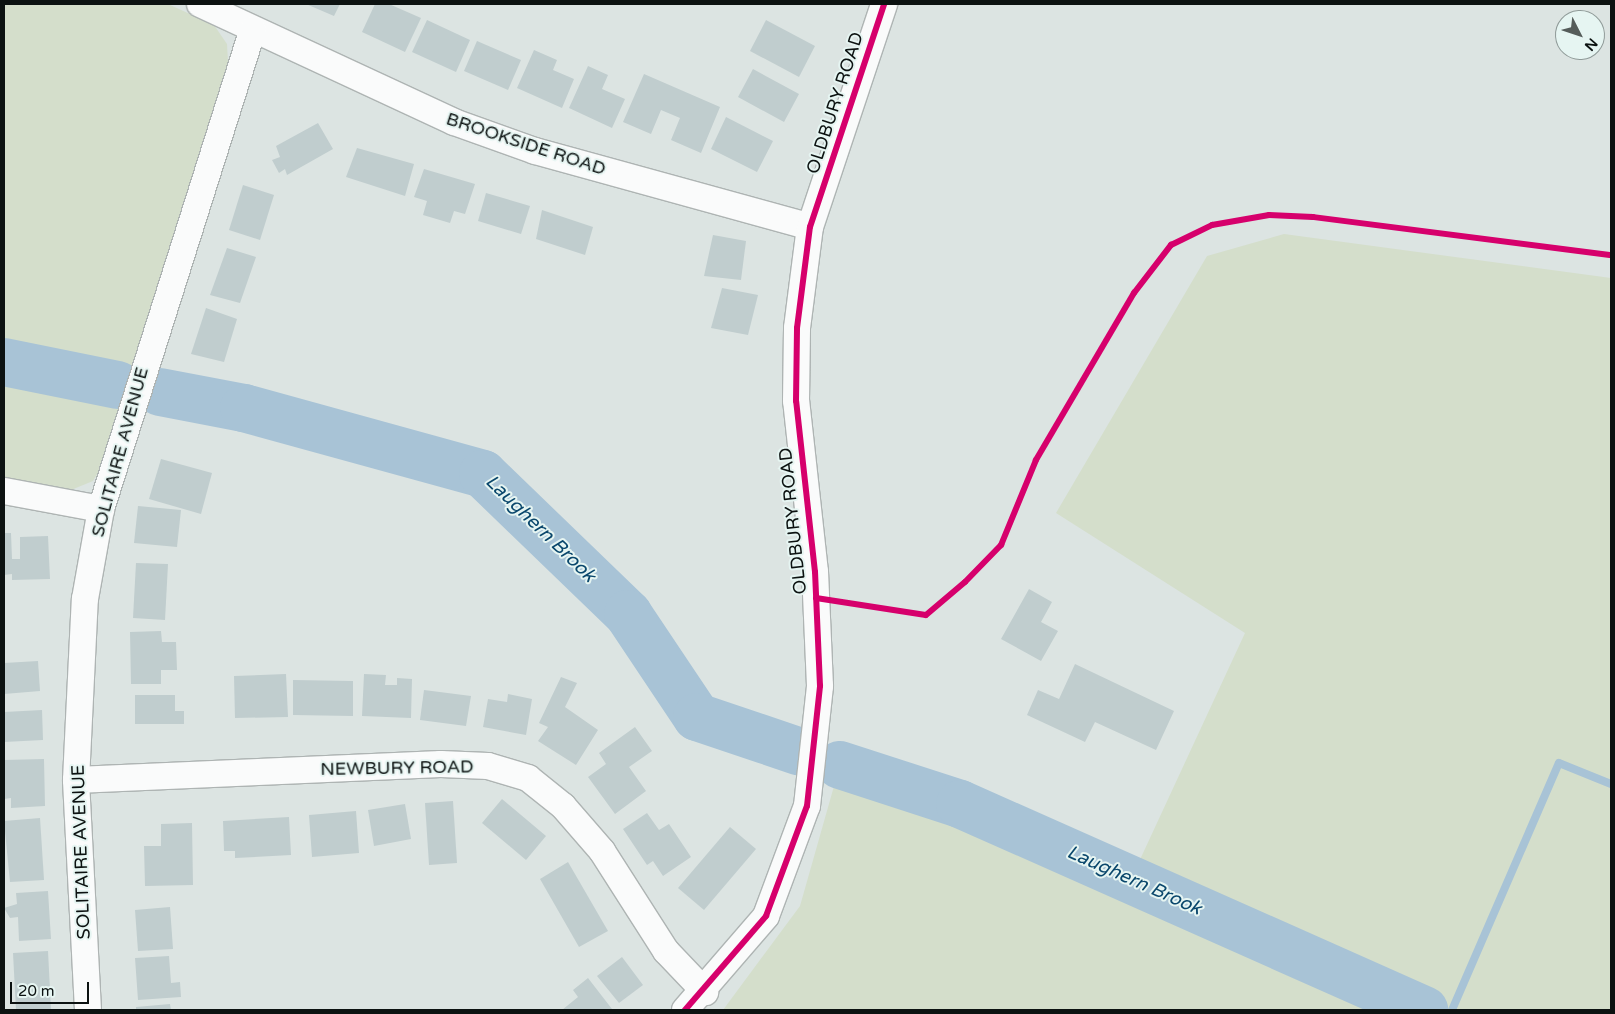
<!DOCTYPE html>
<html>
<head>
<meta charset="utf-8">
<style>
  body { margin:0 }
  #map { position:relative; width:1615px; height:1014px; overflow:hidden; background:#dce4e2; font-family:"Varela Round",sans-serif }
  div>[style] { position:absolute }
  .green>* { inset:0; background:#d4decb }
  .stream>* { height:8px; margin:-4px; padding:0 4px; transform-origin:4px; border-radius:4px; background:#a8c3d6 }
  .river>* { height:48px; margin:-24px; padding:0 24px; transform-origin:24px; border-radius:24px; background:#a8c3d6 }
  .building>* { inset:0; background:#c0cdce }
  .roads { filter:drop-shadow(1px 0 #aeb4b3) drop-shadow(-1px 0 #aeb4b3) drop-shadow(0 1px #aeb4b3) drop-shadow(0 -1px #aeb4b3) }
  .minor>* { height:26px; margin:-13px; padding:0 13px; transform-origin:13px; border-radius:13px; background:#fafbfb }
  .cycleway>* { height:6px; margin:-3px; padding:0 3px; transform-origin:3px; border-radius:3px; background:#d6006c }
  span { translate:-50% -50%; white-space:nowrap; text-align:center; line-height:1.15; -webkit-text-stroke:4px #e6f5f2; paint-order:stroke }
  .street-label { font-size:18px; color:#0c1211 }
  .water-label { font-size:19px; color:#0a476c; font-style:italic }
  .frame { position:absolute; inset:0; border:5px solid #0c1211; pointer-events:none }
  .north { position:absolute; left:1555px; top:10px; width:50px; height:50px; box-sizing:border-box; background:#e6f5f2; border:1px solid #8f9a98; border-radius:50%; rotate:131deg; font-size:14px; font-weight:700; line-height:20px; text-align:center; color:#0c1211 }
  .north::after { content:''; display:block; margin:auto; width:18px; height:22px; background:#555c5a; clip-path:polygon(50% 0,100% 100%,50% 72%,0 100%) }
  .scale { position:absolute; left:10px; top:982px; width:79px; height:22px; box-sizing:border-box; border:2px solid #0c1211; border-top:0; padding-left:6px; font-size:15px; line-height:18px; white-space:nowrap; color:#0c1211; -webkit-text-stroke:4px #e6f5f2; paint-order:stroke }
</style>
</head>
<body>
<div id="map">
  <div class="green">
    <div style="clip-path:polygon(4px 4px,168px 4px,214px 25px,227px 44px,228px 62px,99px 471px,93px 481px,71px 490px,4px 478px)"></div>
    <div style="clip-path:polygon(1284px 234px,1611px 278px,1611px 1010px,723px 1010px,800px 906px,840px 765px,960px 804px,1131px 879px,1245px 633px,1056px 513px,1207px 256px)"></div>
  </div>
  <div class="stream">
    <div style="left:1452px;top:1010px;width:269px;rotate:-66.6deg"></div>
    <div style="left:1559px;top:763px;width:56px;rotate:22deg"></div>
  </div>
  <div class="river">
    <div style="left:4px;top:362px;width:116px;rotate:11.4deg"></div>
    <div style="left:160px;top:392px;width:86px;rotate:10.8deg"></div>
    <div style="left:244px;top:408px;width:248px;rotate:15.4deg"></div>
    <div style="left:483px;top:474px;width:202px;rotate:44deg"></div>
    <div style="left:628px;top:614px;width:124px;rotate:56.2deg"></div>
    <div style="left:697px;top:717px;width:107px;rotate:18.6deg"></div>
    <div style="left:840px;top:765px;width:126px;rotate:18deg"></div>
    <div style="left:960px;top:804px;width:508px;rotate:23.94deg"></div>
  </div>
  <div class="building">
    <div style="clip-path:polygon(306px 4px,340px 4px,334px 16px)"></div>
    <div style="clip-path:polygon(375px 4px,389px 4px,421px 18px,405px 52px,362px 32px)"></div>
    <div style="clip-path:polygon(427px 20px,470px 40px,456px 72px,412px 52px)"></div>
    <div style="clip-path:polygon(766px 20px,815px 46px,799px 77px,750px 51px)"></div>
    <div style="clip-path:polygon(477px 41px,521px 60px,508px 90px,464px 71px)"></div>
    <div style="clip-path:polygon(534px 50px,557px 60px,553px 70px,574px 79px,562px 108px,517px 88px)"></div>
    <div style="clip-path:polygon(588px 66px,608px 75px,602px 89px,625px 99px,612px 128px,569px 108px)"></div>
    <div style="clip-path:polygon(753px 69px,799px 94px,784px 122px,738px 97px)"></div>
    <div style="clip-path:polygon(644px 74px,720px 107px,701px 153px,671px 140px,680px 118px,661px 110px,651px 134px,623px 122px)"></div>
    <div style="clip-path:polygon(726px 117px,773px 141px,757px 172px,711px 149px)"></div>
    <div style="clip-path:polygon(318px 123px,333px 149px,287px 175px,285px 169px,279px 173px,272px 160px,280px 157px,276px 146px)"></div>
    <div style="clip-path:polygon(357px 148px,414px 164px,405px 196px,346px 177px)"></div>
    <div style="clip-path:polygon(424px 169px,475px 184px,465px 214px,454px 211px,450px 223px,423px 215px,427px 201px,414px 197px)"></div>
    <div style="clip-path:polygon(243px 185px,274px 195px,260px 240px,229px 230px)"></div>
    <div style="clip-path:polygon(486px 193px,530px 206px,521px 234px,478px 221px)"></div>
    <div style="clip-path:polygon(542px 210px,593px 227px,585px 255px,536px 239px)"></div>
    <div style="clip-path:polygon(713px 235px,746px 241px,741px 280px,704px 276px)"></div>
    <div style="clip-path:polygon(227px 248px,256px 257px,240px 303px,210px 295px)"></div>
    <div style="clip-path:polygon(722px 288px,758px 295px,748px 335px,711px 328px)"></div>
    <div style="clip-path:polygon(206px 308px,237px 319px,224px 362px,191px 354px)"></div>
    <div style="clip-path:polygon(161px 459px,212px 473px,201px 514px,149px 499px)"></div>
    <div style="clip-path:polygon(138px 506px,181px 510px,177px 547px,134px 543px)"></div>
    <div style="clip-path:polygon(4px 533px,11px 533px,12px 559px,20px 559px,20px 537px,48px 536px,50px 579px,12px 580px,12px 574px,4px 575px)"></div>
    <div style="clip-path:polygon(136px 563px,168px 564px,165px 620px,133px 618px)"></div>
    <div style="clip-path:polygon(1029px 589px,1052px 602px,1041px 622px,1058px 631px,1041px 661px,1001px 639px)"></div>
    <div style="clip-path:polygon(161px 631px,162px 642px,176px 642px,177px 670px,161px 670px,161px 684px,131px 684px,130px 632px)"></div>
    <div style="clip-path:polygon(38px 661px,40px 691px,4px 694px,4px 663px)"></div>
    <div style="clip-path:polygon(1075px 664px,1174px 711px,1156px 750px,1095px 722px,1085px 742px,1027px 715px,1038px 690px,1059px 699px)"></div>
    <div style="clip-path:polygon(286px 674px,288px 717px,235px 718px,234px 676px)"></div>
    <div style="clip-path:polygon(364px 674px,386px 675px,385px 685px,397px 685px,397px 678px,412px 679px,411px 718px,362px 716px)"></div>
    <div style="clip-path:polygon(561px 677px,577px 683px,565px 707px,598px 730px,576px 765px,538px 741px,548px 727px,539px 723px)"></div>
    <div style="clip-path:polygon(293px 680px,353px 681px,353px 716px,293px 715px)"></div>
    <div style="clip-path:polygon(424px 690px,471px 696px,466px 726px,420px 720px)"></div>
    <div style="clip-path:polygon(508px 694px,532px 699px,526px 735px,483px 727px,488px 699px,507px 702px)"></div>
    <div style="clip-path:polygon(135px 695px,175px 695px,175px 711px,184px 711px,184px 724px,135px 724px)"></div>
    <div style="clip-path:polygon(42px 710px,43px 740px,4px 742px,4px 712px)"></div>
    <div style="clip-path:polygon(635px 727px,652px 751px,629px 767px,646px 791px,615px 814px,588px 777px,606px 764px,599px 753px)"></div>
    <div style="clip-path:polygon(44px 759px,45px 806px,11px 808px,11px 798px,4px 799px,4px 760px)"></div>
    <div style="clip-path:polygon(502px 799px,546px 836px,526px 860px,482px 823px)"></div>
    <div style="clip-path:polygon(453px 801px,457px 863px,429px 865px,425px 803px)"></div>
    <div style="clip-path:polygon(405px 804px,411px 839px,374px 846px,368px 810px)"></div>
    <div style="clip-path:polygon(356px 811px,359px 853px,312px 857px,309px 815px)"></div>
    <div style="clip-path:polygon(647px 813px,659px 830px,669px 824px,691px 857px,663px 876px,653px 861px,647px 865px,623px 829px)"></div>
    <div style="clip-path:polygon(289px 817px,291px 855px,235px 858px,235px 851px,224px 851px,223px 821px)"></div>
    <div style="clip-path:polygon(40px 818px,44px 880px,10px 882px,4px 821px)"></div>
    <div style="clip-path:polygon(192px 823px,193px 885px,145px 886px,144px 846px,161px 846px,161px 824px)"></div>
    <div style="clip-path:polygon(730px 827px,756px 849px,704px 910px,678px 888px)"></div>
    <div style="clip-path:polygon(568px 862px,608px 931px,579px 947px,540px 879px)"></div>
    <div style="clip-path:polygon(48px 891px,51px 939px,19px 941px,18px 917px,10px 918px,4px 908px,17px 904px,16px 893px)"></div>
    <div style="clip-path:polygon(170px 907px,173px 949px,138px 951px,135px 910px)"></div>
    <div style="clip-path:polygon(48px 951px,51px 1010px,16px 1010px,13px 953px)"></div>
    <div style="clip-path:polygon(169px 956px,171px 983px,180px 982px,181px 997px,138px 1000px,135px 958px)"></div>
    <div style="clip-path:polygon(622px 957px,643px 985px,619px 1003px,597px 976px)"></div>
    <div style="clip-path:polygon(588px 978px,612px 1009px,562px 1010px,578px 997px,573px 990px)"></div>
    <div style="clip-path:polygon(170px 1004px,171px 1010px,136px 1010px,136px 1007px)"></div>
  </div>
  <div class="roads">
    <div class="minor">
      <div style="left:200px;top:4px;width:280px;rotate:24.9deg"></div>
      <div style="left:454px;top:122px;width:86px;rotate:19.7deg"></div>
      <div style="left:535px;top:151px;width:285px;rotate:15.4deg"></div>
      <div style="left:4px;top:491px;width:99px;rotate:10.5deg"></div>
      <div style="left:76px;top:780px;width:365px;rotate:-2.5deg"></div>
      <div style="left:441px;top:764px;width:47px;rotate:2.4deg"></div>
      <div style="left:488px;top:766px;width:42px;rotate:16.7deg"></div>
      <div style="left:528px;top:778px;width:45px;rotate:38.7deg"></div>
      <div style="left:563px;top:806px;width:60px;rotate:49.1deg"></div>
      <div style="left:602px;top:851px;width:119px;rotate:57.4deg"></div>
      <div style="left:666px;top:951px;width:57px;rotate:46.4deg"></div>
      <div style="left:88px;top:1010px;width:230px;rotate:-93deg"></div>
      <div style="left:76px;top:780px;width:181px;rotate:-87.2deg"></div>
      <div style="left:85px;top:599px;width:91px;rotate:-79.9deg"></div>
      <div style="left:101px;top:509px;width:503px;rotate:-72.43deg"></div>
      <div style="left:685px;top:1010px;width:124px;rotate:-49.2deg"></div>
      <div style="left:766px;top:916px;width:117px;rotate:-69.6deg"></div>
      <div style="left:807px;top:806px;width:121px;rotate:-83.8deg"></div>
      <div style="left:820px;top:686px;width:114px;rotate:-92.5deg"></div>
      <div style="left:815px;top:572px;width:172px;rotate:-96.3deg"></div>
      <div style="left:796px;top:401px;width:73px;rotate:-89.2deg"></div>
      <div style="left:797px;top:328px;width:102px;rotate:-82.7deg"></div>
      <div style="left:810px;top:227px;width:235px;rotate:-71.6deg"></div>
    </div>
  </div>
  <div class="cycleway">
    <div style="left:816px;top:598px;width:111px;rotate:8.8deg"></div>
    <div style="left:926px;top:615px;width:51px;rotate:-40.2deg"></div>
    <div style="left:965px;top:582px;width:52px;rotate:-45.8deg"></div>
    <div style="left:1001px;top:545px;width:92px;rotate:-67.6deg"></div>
    <div style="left:1036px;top:460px;width:194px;rotate:-59.6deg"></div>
    <div style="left:1134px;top:293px;width:61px;rotate:-52.4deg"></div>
    <div style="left:1171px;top:245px;width:46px;rotate:-26deg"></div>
    <div style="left:1212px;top:225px;width:58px;rotate:-10deg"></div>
    <div style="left:1269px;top:215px;width:44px;rotate:2.6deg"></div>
    <div style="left:1313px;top:217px;width:300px;rotate:7.3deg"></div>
    <div style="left:685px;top:1010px;width:124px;rotate:-49.2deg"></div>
    <div style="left:766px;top:916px;width:117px;rotate:-69.6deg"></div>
    <div style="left:807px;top:806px;width:121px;rotate:-83.8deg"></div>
    <div style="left:820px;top:686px;width:114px;rotate:-92.5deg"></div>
    <div style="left:815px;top:572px;width:172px;rotate:-96.3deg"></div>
    <div style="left:796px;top:401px;width:73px;rotate:-89.2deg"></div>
    <div style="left:797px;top:328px;width:102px;rotate:-82.7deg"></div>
    <div style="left:810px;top:227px;width:235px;rotate:-71.6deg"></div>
  </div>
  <div class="street-label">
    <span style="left:835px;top:103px;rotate:-72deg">OLDBURY ROAD</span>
    <span style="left:526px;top:144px;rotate:18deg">BROOKSIDE ROAD</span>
    <span style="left:120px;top:452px;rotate:-75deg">SOLITAIRE AVENUE</span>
    <span style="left:793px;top:521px;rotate:-96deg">OLDBURY ROAD</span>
    <span style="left:397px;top:768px;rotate:-1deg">NEWBURY ROAD</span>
    <span style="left:81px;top:852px;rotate:-92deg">SOLITAIRE AVENUE</span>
  </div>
  <div class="water-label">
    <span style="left:540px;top:529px;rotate:44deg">Laughern Brook</span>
    <span style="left:1134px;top:881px;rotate:24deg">Laughern Brook</span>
  </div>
  <div class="frame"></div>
  <div class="north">N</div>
  <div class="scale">20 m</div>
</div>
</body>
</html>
